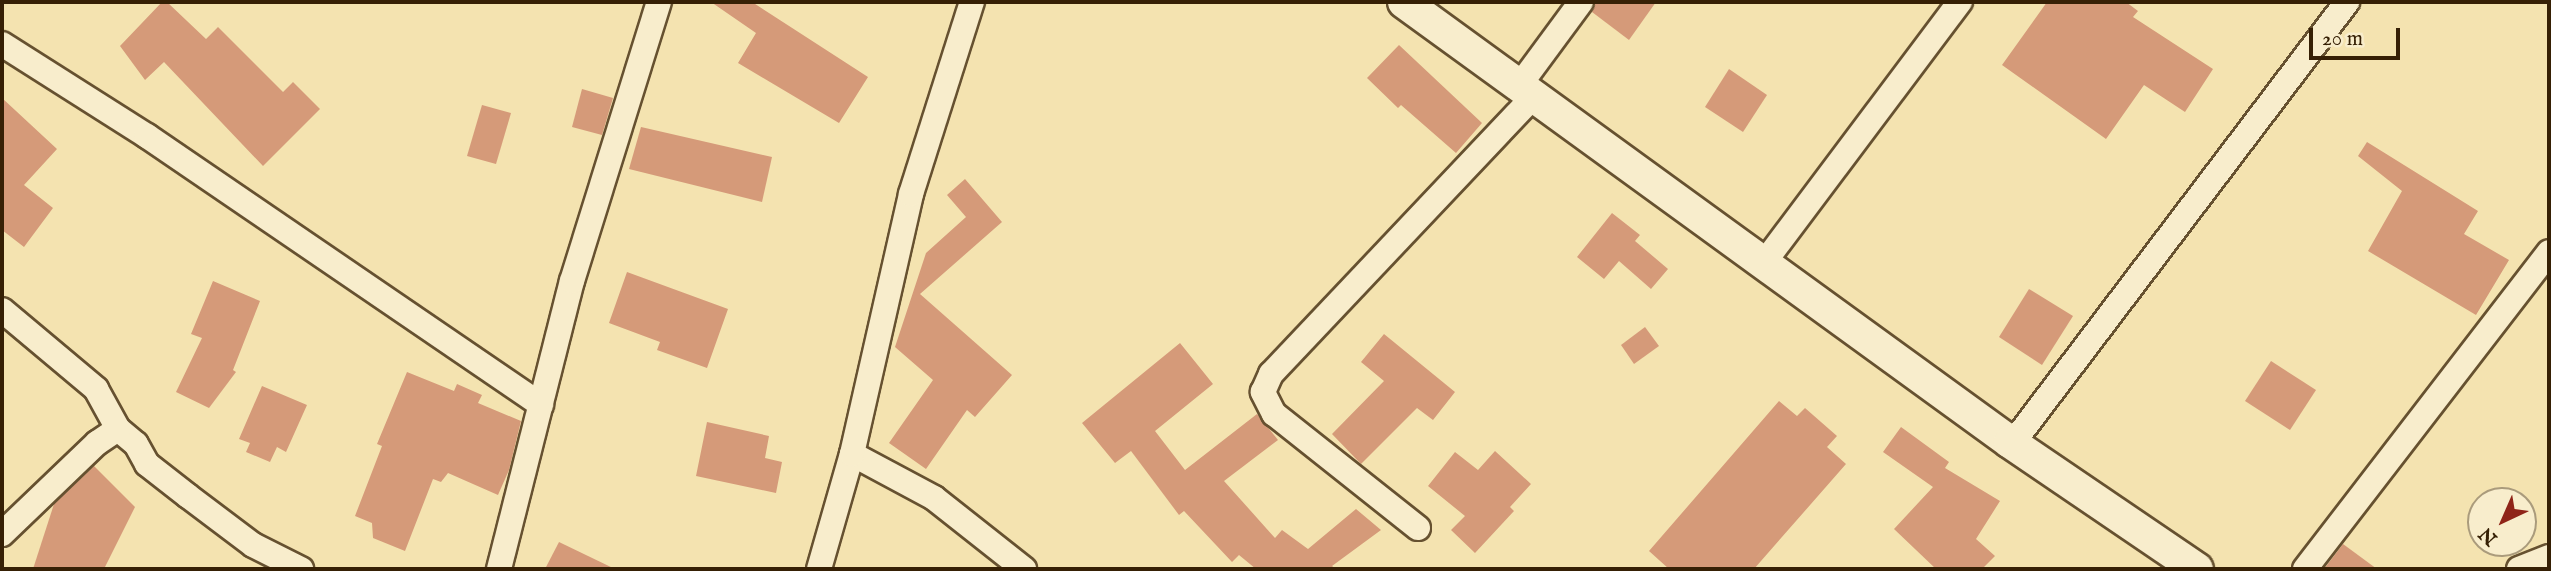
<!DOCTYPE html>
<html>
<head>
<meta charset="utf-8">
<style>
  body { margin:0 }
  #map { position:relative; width:2551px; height:571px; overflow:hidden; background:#f4e3b0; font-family:"IM FELL English",serif }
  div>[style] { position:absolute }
  .building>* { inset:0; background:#d59a79 }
  .roads { filter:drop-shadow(2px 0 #665130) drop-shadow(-2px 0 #665130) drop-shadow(0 2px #665130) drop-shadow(0 -2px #665130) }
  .minor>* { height:24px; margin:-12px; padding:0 12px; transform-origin:12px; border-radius:12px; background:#f8edcc }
  .tertiary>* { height:32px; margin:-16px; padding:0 16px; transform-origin:16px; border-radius:16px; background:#f8edcc }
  span { translate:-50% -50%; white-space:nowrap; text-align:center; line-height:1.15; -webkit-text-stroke:6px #f8edcc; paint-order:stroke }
  .frame { position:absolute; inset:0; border:4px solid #362005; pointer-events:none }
  .north { position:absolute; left:2467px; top:487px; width:70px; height:70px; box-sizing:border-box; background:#f8edcc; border:2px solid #aa9b7c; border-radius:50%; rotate:224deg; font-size:19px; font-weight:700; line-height:28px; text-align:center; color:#362005 }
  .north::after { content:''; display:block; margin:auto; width:24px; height:32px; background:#8f2418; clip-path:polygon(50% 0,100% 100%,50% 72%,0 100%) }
  .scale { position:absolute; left:2309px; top:28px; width:91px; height:32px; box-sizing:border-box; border:4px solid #362005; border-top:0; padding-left:9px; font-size:21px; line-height:24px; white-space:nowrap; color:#362005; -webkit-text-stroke:5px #f8edcc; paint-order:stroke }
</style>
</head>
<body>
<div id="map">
  <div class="building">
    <div style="clip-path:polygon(162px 2px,167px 2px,206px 39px,218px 27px,283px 92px,293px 82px,320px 109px,263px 166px,164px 62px,145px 80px,120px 46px)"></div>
    <div style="clip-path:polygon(711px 2px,752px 2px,868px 77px,839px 123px,738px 63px,756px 33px)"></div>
    <div style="clip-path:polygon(1596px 2px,1656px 2px,1629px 40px,1592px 12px)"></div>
    <div style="clip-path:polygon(2047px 2px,2126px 2px,2138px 11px,2133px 17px,2213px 69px,2185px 112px,2144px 85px,2106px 139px,2002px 65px)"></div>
    <div style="clip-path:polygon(1399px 45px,1482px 123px,1456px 153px,1401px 105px,1398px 108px,1367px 78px)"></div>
    <div style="clip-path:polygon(1729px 69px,1767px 95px,1743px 132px,1705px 107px)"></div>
    <div style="clip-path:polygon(582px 89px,613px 98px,602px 135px,572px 127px)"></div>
    <div style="clip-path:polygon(2px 98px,57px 149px,24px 185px,53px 208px,24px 247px,2px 230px)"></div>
    <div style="clip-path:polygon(482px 105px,511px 113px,496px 164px,467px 156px)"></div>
    <div style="clip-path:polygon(641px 127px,772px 157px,762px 202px,629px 169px)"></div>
    <div style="clip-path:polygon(2367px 142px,2478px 211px,2464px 234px,2509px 260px,2476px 315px,2368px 251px,2402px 191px,2358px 156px)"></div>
    <div style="clip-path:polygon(965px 179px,1002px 222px,920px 294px,1012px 375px,975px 417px,967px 410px,926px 469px,889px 443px,933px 380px,895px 347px,926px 253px,966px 217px,947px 195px)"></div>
    <div style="clip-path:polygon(1612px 213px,1640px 235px,1635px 241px,1668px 269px,1651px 289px,1619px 261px,1604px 279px,1577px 257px)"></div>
    <div style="clip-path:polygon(627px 272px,728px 309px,707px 368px,657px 350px,660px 342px,609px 323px)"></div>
    <div style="clip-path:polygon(213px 281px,260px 301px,233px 370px,236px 372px,209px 408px,176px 392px,202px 338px,191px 334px)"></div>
    <div style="clip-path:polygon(2029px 289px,2073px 316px,2042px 365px,1999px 337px)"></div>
    <div style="clip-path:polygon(1645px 327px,1659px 346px,1634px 364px,1621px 345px)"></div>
    <div style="clip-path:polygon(1384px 334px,1455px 392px,1433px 420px,1417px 408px,1361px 464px,1332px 434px,1384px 381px,1361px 362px)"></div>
    <div style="clip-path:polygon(1180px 343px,1213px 384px,1155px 431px,1185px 470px,1257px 414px,1278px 440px,1224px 481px,1275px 538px,1282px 530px,1308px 549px,1356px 509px,1381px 530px,1332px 566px,1336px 569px,1256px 569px,1239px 555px,1232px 562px,1184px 511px,1179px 515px,1131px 451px,1115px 463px,1082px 423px)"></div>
    <div style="clip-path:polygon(2271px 361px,2316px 390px,2290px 430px,2245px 401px)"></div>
    <div style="clip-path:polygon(407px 372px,454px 391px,457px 384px,482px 395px,478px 403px,521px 421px,509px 470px,498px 495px,448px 473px,441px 482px,433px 479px,405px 551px,373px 538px,372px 523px,355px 516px,382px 446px,377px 444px)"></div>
    <div style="clip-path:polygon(262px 386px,307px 405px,286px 452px,277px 447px,270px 462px,246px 452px,250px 443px,239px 439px)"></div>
    <div style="clip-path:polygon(1779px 401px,1797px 416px,1805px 408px,1837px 436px,1827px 447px,1846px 464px,1754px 569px,1669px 569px,1649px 551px)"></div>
    <div style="clip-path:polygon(707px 422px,769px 436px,765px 458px,782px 462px,776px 493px,696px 476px)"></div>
    <div style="clip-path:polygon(1901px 427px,1949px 462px,1945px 468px,2000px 501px,1976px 539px,1995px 556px,1982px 569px,1936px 569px,1894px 529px,1933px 487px,1883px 452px)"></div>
    <div style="clip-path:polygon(1495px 451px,1531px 484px,1510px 507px,1514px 511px,1475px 553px,1451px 530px,1465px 516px,1428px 486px,1455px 452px,1478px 470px)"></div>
    <div style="clip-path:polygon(94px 466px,135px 507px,104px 569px,33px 569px,54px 504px)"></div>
    <div style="clip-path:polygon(559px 542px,615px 569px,545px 569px)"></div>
    <div style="clip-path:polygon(2343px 544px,2377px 569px,2324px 569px)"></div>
  </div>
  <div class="roads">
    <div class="minor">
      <div style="left:2px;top:44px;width:172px;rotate:32.4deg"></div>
      <div style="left:147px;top:136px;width:477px;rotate:34.3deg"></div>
      <div style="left:1519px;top:86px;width:104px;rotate:-53.6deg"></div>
      <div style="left:1763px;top:264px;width:328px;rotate:-53.1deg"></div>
      <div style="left:2px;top:310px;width:123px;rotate:40deg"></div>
      <div style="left:96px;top:389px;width:46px;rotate:61.2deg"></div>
      <div style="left:2012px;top:444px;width:555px;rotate:-52.84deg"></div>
      <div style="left:852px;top:454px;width:93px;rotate:28.2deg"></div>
      <div style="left:934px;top:498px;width:115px;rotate:38.3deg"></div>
      <div style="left:1418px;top:528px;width:184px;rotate:-141.6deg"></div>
      <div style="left:1274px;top:414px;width:25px;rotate:-117deg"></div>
      <div style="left:1263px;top:392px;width:20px;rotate:-66deg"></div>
      <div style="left:1271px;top:374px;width:383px;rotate:-46.6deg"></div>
      <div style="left:2px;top:534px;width:132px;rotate:-43.8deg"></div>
      <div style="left:97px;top:443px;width:25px;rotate:-34deg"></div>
      <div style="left:118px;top:429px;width:23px;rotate:40deg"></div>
      <div style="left:136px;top:444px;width:23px;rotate:61deg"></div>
      <div style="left:147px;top:464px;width:52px;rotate:38deg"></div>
      <div style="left:188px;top:496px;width:81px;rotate:37deg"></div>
      <div style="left:253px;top:545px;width:54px;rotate:26.6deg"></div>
      <div style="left:499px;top:569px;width:297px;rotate:-75.8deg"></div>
      <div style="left:572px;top:281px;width:292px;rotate:-72.7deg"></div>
      <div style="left:819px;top:569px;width:120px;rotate:-74deg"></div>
      <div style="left:852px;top:454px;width:267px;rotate:-77.2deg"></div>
      <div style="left:911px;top:194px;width:201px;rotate:-72.4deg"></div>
      <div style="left:2305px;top:569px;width:400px;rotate:-52.4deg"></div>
      <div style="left:2519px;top:569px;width:32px;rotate:-22deg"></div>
    </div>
    <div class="tertiary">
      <div style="left:1404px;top:2px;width:749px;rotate:35.98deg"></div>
      <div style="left:2010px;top:442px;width:226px;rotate:34.2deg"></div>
    </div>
  </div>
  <div class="frame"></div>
  <div class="north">N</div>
  <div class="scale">20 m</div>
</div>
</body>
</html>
